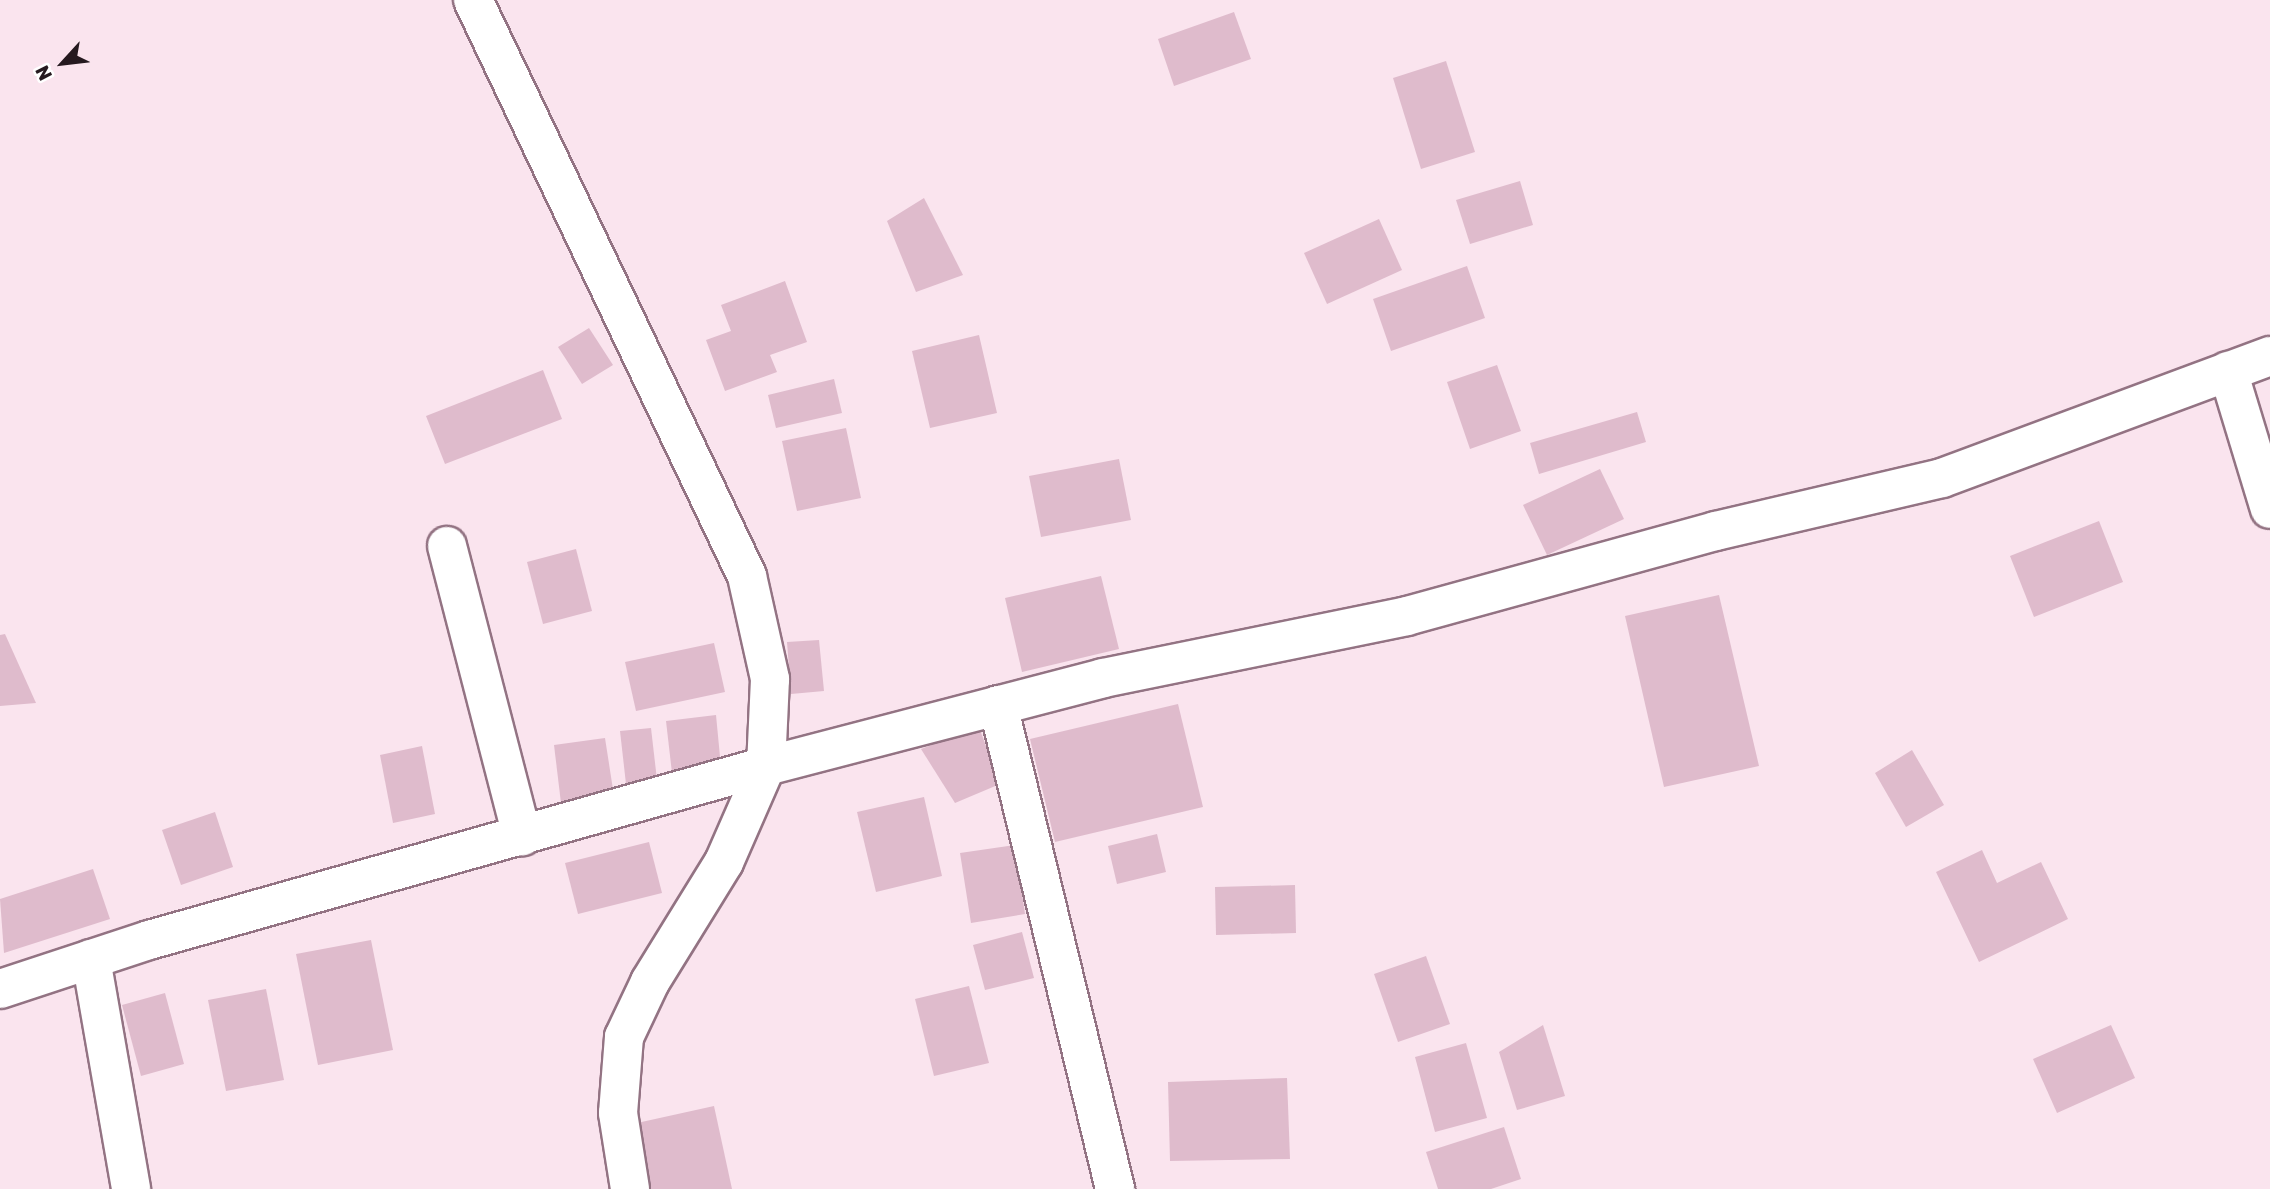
<!DOCTYPE html>
<html>
<head>
<meta charset="utf-8">
<style>
  body { margin:0 }
  #map { position:relative; width:2270px; height:1189px; overflow:hidden; background:#fae4ee; font-family:Rubik,sans-serif }
  div>[style] { position:absolute }
  .building>* { inset:0; background:#dfbbcc }
  .roads { filter:drop-shadow(2px 0 #937383) drop-shadow(-2px 0 #937383) drop-shadow(0 2px #937383) drop-shadow(0 -2px #937383) }
  .minor>* { height:38px; margin:-19px; padding:0 19px; transform-origin:19px; border-radius:19px; background:#fff }
  span { translate:-50% -50%; white-space:nowrap; text-align:center; line-height:1.15; -webkit-text-stroke:7px #fff; paint-order:stroke }
  .north { position:absolute; left:28px; top:28px; width:70px; height:70px; -webkit-text-stroke:5px #fff; paint-order:stroke; rotate:243deg; font-size:19px; font-weight:700; line-height:28px; text-align:center; color:#25191f }
  .north::after { content:''; display:block; margin:auto; width:24px; height:32px; background:#25191f; clip-path:polygon(50% 0,100% 100%,50% 72%,0 100%) }
</style>
</head>
<body>
<div id="map">
  <div class="building">
    <div style="clip-path:polygon(1234px 12px,1251px 59px,1174px 86px,1158px 39px)"></div>
    <div style="clip-path:polygon(1446px 61px,1475px 152px,1421px 169px,1393px 78px)"></div>
    <div style="clip-path:polygon(1520px 181px,1533px 225px,1470px 244px,1456px 200px)"></div>
    <div style="clip-path:polygon(924px 198px,963px 275px,916px 292px,887px 221px)"></div>
    <div style="clip-path:polygon(1379px 219px,1402px 270px,1327px 304px,1304px 253px)"></div>
    <div style="clip-path:polygon(1467px 266px,1485px 318px,1391px 351px,1373px 299px)"></div>
    <div style="clip-path:polygon(785px 281px,807px 342px,770px 355px,777px 372px,725px 391px,706px 340px,731px 331px,721px 305px)"></div>
    <div style="clip-path:polygon(589px 328px,613px 365px,582px 384px,558px 347px)"></div>
    <div style="clip-path:polygon(979px 335px,997px 413px,930px 428px,912px 351px)"></div>
    <div style="clip-path:polygon(1497px 365px,1521px 431px,1470px 449px,1447px 382px)"></div>
    <div style="clip-path:polygon(543px 370px,562px 419px,445px 464px,426px 416px)"></div>
    <div style="clip-path:polygon(834px 379px,842px 413px,776px 428px,768px 395px)"></div>
    <div style="clip-path:polygon(1637px 412px,1646px 442px,1539px 474px,1530px 443px)"></div>
    <div style="clip-path:polygon(846px 428px,861px 498px,797px 511px,782px 441px)"></div>
    <div style="clip-path:polygon(1119px 459px,1131px 520px,1041px 537px,1029px 476px)"></div>
    <div style="clip-path:polygon(1600px 469px,1624px 519px,1547px 555px,1523px 505px)"></div>
    <div style="clip-path:polygon(2099px 521px,2123px 582px,2034px 617px,2010px 556px)"></div>
    <div style="clip-path:polygon(576px 549px,592px 611px,543px 624px,527px 562px)"></div>
    <div style="clip-path:polygon(1101px 576px,1119px 649px,1022px 672px,1005px 598px)"></div>
    <div style="clip-path:polygon(1719px 595px,1759px 766px,1664px 787px,1625px 616px)"></div>
    <div style="clip-path:polygon(5px 634px,36px 703px,0 706px,0 635px)"></div>
    <div style="clip-path:polygon(819px 640px,824px 691px,791px 694px,787px 642px)"></div>
    <div style="clip-path:polygon(714px 643px,725px 692px,636px 711px,625px 662px)"></div>
    <div style="clip-path:polygon(1178px 704px,1203px 807px,1055px 842px,1030px 739px)"></div>
    <div style="clip-path:polygon(716px 715px,721px 767px,672px 773px,666px 721px)"></div>
    <div style="clip-path:polygon(979px 727px,1000px 784px,955px 803px,921px 749px)"></div>
    <div style="clip-path:polygon(651px 728px,657px 780px,626px 784px,620px 731px)"></div>
    <div style="clip-path:polygon(605px 738px,614px 796px,561px 803px,554px 745px)"></div>
    <div style="clip-path:polygon(422px 746px,435px 814px,393px 823px,380px 755px)"></div>
    <div style="clip-path:polygon(1912px 750px,1944px 805px,1906px 827px,1875px 773px)"></div>
    <div style="clip-path:polygon(924px 797px,942px 876px,876px 892px,857px 812px)"></div>
    <div style="clip-path:polygon(215px 812px,233px 867px,181px 885px,162px 830px)"></div>
    <div style="clip-path:polygon(1157px 834px,1166px 872px,1117px 884px,1108px 846px)"></div>
    <div style="clip-path:polygon(649px 842px,662px 893px,578px 914px,565px 863px)"></div>
    <div style="clip-path:polygon(1015px 845px,1025px 914px,971px 923px,960px 853px)"></div>
    <div style="clip-path:polygon(1982px 850px,1997px 883px,2041px 862px,2068px 919px,1979px 962px,1936px 872px)"></div>
    <div style="clip-path:polygon(93px 869px,110px 919px,4px 953px,0 899px)"></div>
    <div style="clip-path:polygon(1295px 885px,1296px 933px,1216px 935px,1215px 887px)"></div>
    <div style="clip-path:polygon(1022px 932px,1034px 978px,985px 990px,973px 945px)"></div>
    <div style="clip-path:polygon(371px 940px,393px 1050px,318px 1065px,296px 954px)"></div>
    <div style="clip-path:polygon(1426px 956px,1450px 1024px,1398px 1042px,1374px 974px)"></div>
    <div style="clip-path:polygon(969px 986px,989px 1063px,934px 1076px,915px 999px)"></div>
    <div style="clip-path:polygon(266px 989px,284px 1080px,226px 1091px,208px 1000px)"></div>
    <div style="clip-path:polygon(165px 993px,184px 1064px,141px 1076px,122px 1005px)"></div>
    <div style="clip-path:polygon(1543px 1025px,1565px 1096px,1517px 1110px,1499px 1052px)"></div>
    <div style="clip-path:polygon(2111px 1025px,2135px 1078px,2057px 1113px,2033px 1059px)"></div>
    <div style="clip-path:polygon(1466px 1043px,1487px 1118px,1435px 1132px,1415px 1057px)"></div>
    <div style="clip-path:polygon(1287px 1078px,1290px 1159px,1170px 1161px,1168px 1082px)"></div>
    <div style="clip-path:polygon(714px 1106px,732px 1189px,651px 1189px,637px 1123px)"></div>
    <div style="clip-path:polygon(1504px 1127px,1521px 1179px,1491px 1189px,1438px 1189px,1426px 1152px)"></div>
  </div>
  <div class="roads">
    <div class="minor">
      <div style="left:473px;top:0;width:638px;rotate:64.56deg"></div>
      <div style="left:747px;top:576px;width:106px;rotate:77.4deg"></div>
      <div style="left:770px;top:679px;width:87px;rotate:92.6deg"></div>
      <div style="left:766px;top:766px;width:105px;rotate:113.6deg"></div>
      <div style="left:724px;top:862px;width:141px;rotate:121.7deg"></div>
      <div style="left:650px;top:982px;width:61px;rotate:115.3deg"></div>
      <div style="left:624px;top:1037px;width:76px;rotate:94.5deg"></div>
      <div style="left:618px;top:1113px;width:77px;rotate:81deg"></div>
      <div style="left:2228px;top:371px;width:144px;rotate:73.1deg"></div>
      <div style="left:447px;top:546px;width:300px;rotate:75.5deg"></div>
      <div style="left:998px;top:705px;width:498px;rotate:76.4deg"></div>
      <div style="left:91px;top:959px;width:233px;rotate:80.1deg"></div>
      <div style="left:0;top:989px;width:157px;rotate:-18.2deg"></div>
      <div style="left:149px;top:940px;width:641px;rotate:-15.75deg"></div>
      <div style="left:766px;top:766px;width:348px;rotate:-14.6deg"></div>
      <div style="left:1103px;top:678px;width:310px;rotate:-11.5deg"></div>
      <div style="left:1407px;top:616px;width:320px;rotate:-15.4deg"></div>
      <div style="left:1716px;top:531px;width:232px;rotate:-13.2deg"></div>
      <div style="left:1942px;top:478px;width:350px;rotate:-20.4deg"></div>
    </div>
  </div>
  <div class="north">N</div>
</div>
</body>
</html>
